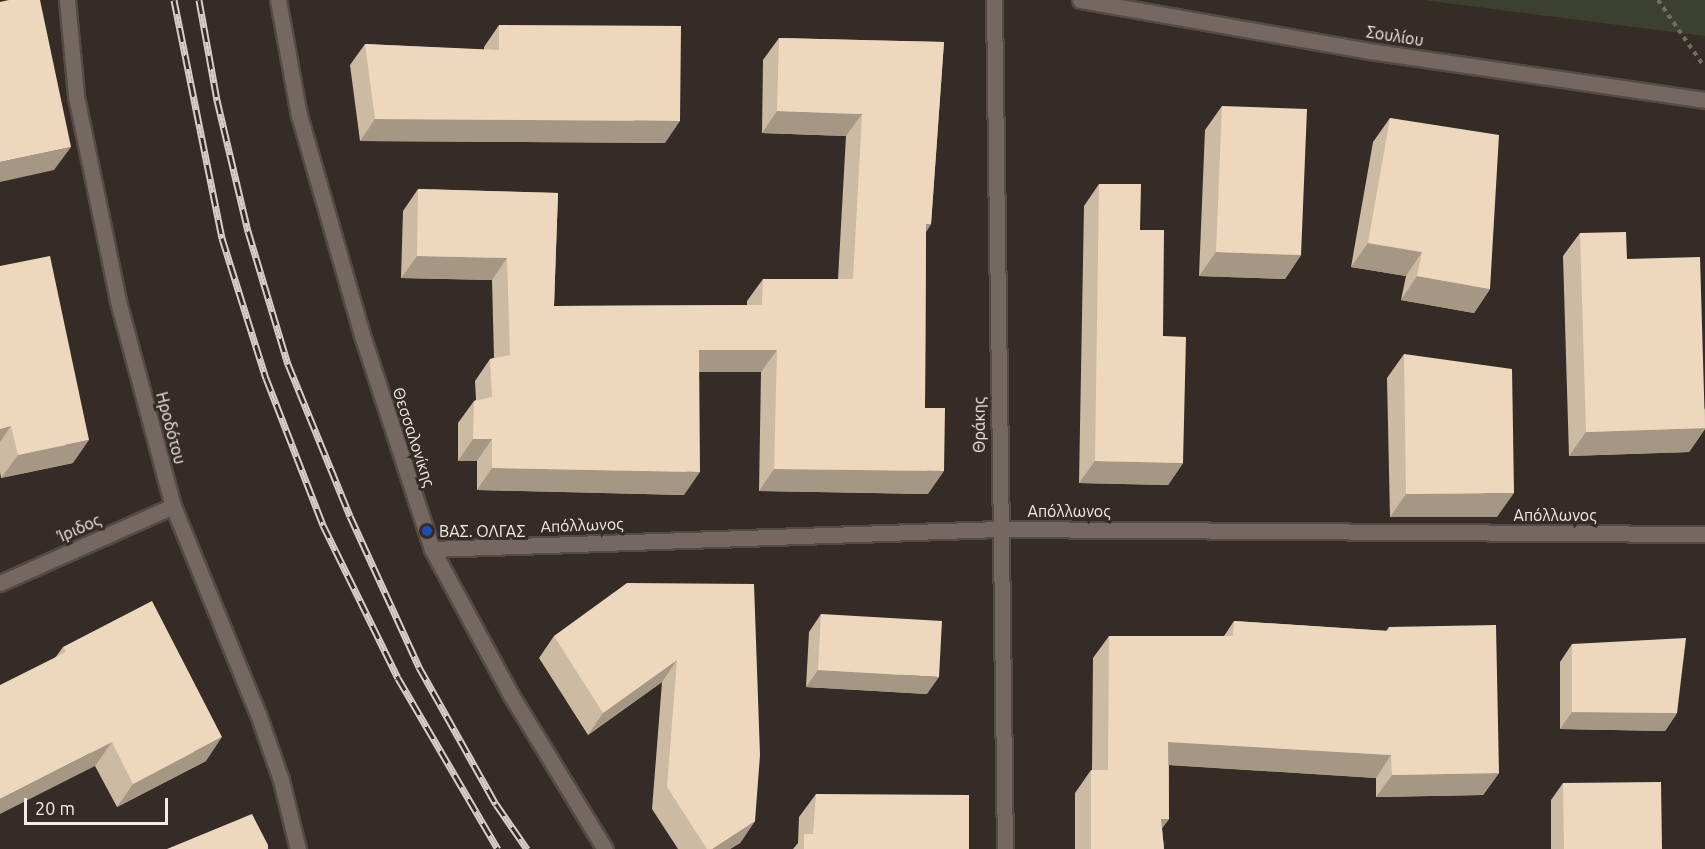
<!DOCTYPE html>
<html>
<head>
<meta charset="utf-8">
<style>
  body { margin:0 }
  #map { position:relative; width:1705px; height:849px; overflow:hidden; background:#362c27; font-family:Ubuntu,sans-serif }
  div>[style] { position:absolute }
  .green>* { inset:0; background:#3c412f }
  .path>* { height:4px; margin-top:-2px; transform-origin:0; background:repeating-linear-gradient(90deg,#756c67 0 4.5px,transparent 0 9px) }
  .roads { filter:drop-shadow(2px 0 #544b46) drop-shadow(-2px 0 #544b46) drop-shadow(0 2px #544b46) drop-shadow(0 -2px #544b46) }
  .street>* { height:15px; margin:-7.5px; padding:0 7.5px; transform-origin:7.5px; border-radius:7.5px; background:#756862 }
  .rail>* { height:7px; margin-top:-3.5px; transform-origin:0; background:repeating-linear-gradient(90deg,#362c27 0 14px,#d5ceca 0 28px); box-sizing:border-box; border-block:2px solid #d5ceca }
  .wall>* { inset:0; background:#ccbaa3 }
  .shaded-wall>* { inset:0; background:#a69785 }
  .building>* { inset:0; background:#edd8be }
  .dots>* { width:16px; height:16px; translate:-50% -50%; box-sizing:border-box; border:3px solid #362c27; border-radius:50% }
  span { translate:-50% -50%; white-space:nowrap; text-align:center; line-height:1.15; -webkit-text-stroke:6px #362c27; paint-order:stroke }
  .street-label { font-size:16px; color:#f3ede9 }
  .poi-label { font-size:16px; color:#f3ede9 }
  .left { translate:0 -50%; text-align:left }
  .scale { position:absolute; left:24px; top:798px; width:144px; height:27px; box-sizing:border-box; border:3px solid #f3ede9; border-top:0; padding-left:8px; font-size:18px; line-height:21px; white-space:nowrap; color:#f3ede9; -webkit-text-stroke:4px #362c27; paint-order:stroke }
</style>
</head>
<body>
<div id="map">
  <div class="green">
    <div style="clip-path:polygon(1423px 0,1705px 0,1705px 36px)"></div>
  </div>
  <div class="path">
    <div style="left:1658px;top:0;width:79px;rotate:55.3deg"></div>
  </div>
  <div class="roads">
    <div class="street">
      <div style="left:67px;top:0;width:96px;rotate:84.6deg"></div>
      <div style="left:76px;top:96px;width:209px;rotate:78.4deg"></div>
      <div style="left:118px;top:301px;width:212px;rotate:75deg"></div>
      <div style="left:173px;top:506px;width:225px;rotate:67.8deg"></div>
      <div style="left:258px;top:714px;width:70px;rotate:70.8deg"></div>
      <div style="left:281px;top:780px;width:71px;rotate:76.2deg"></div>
      <div style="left:278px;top:0;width:117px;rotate:79.7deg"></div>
      <div style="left:299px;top:115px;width:229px;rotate:74deg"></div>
      <div style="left:362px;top:335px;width:225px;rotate:71.9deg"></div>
      <div style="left:432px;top:549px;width:166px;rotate:61.6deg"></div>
      <div style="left:511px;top:695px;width:180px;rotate:58.6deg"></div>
      <div style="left:994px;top:0;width:849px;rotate:89.26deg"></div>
      <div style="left:1080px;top:0;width:293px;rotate:10deg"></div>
      <div style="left:1369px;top:51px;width:340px;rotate:8.3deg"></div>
      <div style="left:432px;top:549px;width:566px;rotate:-2.02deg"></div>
      <div style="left:998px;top:529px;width:707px;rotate:0.41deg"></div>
      <div style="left:0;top:583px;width:189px;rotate:-24deg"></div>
    </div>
  </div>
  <div class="rail">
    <div style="left:174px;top:0;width:243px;rotate:78.6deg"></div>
    <div style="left:222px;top:238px;width:147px;rotate:72.6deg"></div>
    <div style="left:266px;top:378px;width:158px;rotate:68.8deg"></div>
    <div style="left:323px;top:525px;width:170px;rotate:63.9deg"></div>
    <div style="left:398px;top:678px;width:198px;rotate:59.7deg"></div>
    <div style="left:199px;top:0;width:102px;rotate:79.8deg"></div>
    <div style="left:217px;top:100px;width:135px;rotate:76.7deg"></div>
    <div style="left:248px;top:231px;width:139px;rotate:73.3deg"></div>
    <div style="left:288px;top:364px;width:164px;rotate:67.8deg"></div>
    <div style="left:350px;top:516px;width:166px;rotate:65.4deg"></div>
    <div style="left:419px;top:667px;width:157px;rotate:60.7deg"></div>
    <div style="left:496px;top:804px;width:55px;rotate:55.4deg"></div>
  </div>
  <div class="wall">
    <div style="clip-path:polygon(499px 25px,665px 143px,360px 141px,350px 65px,365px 44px,484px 50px,484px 47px)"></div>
    <div style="clip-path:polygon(779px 38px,944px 42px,931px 224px,926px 232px,925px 408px,928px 494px,759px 491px,761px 372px,699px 372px,684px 495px,477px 490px,477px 461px,458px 461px,458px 423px,474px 401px,476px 400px,475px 381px,490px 359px,494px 358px,492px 280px,401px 278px,403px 211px,418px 189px,558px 193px,554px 306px,747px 305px,747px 301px,763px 279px,838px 279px,846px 136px,762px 133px,763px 60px)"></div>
    <div style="clip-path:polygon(1222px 106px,1301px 255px,1285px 279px,1199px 276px,1205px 130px)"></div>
    <div style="clip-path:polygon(1390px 118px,1490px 289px,1474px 313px,1401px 300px,1406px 276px,1351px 267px,1373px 142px)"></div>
    <div style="clip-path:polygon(1099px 184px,1140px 230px,1163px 336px,1183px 463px,1168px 485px,1079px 483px,1084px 206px)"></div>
    <div style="clip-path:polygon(1580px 233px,1627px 259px,1705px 410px,1705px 429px,1689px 452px,1569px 456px,1563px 256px)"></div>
    <div style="clip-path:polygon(0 266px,73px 463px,1px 478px,0 472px)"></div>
    <div style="clip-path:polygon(1404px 354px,1497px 517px,1390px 517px,1387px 378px)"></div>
    <div style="clip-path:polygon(754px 584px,755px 821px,740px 843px,730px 849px,678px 849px,652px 809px,662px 682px,588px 735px,539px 658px,554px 636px)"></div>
    <div style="clip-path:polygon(821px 614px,927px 694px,806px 687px,809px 632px)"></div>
    <div style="clip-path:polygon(1234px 621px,1386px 631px,1389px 627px,1499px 773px,1483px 795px,1376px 797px,1376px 778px,1169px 765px,1169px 819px,1162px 828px,1164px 849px,1075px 849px,1075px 793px,1091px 770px,1092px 770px,1093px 658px,1109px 636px,1224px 636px)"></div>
    <div style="clip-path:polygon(1572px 644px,1677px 713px,1665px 731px,1560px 729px,1560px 662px)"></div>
    <div style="clip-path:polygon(63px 647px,206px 761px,117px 807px,95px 766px,55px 658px)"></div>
    <div style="clip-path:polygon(1563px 783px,1662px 849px,1551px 849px,1551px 800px)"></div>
    <div style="clip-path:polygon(816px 794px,969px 849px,793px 849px,798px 843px,799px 817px)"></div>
  </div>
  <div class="shaded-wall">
    <div style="clip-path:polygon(777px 111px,862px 114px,846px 136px,762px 133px)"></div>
    <div style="clip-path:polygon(375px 119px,680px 121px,665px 143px,360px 141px)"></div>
    <div style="clip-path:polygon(71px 147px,54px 170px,0 182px,0 162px)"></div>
    <div style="clip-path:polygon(926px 224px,931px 224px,916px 246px)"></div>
    <div style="clip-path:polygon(1368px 243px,1422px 252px,1406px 276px,1351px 267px)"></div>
    <div style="clip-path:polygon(1216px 252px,1301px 255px,1285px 279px,1199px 276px)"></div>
    <div style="clip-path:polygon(417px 256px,507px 258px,492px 280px,401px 278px)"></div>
    <div style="clip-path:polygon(1417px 276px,1490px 289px,1474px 313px,1401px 300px)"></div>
    <div style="clip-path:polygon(699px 350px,777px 350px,761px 372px,683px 372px)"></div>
    <div style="clip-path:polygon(11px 426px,0 442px,0 429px)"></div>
    <div style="clip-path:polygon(1705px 428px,1689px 452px,1569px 456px,1586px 432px)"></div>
    <div style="clip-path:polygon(473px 439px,492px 439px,477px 461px,458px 461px)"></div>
    <div style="clip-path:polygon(89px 440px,73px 463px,1px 478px,18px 455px)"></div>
    <div style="clip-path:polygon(1095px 461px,1183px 463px,1168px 485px,1079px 483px)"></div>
    <div style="clip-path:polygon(492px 468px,700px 472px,684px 495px,477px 490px)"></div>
    <div style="clip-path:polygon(774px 469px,944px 471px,928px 494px,759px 491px)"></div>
    <div style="clip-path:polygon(1514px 493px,1497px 517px,1390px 517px,1406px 494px)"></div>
    <div style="clip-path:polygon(677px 660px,662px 682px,588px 735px,603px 713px)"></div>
    <div style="clip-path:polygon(818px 670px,939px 677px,927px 694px,806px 687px)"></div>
    <div style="clip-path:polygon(1572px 712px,1677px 713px,1665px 731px,1560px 729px)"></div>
    <div style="clip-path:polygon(222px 737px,206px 761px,117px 807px,133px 784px)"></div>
    <div style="clip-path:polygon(112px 742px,95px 766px,0 814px,0 799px)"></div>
    <div style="clip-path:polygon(1168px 742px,1391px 755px,1376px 778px,1153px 764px)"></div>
    <div style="clip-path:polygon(1499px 773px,1483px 795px,1376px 797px,1392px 775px)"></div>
    <div style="clip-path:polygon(1161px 819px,1169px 819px,1153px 841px)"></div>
    <div style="clip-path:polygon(755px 821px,740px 843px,730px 849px,712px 849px)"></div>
  </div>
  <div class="building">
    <div style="clip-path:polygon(9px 0,40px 0,71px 147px,0 162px,0 2px)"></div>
    <div style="clip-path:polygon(499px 25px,681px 26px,680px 121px,375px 119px,365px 44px,499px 50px)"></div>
    <div style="clip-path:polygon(779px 38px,944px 42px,931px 224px,926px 224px,925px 408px,945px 408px,944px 471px,774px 469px,777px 350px,699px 350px,700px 472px,492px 468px,492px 439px,473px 439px,474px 401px,492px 397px,490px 359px,510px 355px,507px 258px,417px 256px,418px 189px,558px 193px,554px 306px,762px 305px,763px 279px,853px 279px,862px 114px,777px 111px)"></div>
    <div style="clip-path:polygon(1222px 106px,1307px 109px,1301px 255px,1216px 252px)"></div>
    <div style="clip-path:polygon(1390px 118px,1499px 135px,1490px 289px,1417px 276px,1422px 252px,1368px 243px)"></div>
    <div style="clip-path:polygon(1099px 184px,1141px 184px,1140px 230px,1164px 230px,1163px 336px,1186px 337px,1183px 463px,1095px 461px)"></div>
    <div style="clip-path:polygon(1626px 232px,1627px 259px,1700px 257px,1705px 428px,1586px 432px,1580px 233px)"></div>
    <div style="clip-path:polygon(50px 256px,89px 440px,18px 455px,11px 426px,0 429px,0 266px)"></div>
    <div style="clip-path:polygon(1404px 354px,1512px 369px,1514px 493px,1406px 494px)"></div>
    <div style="clip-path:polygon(627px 583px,754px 584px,760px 755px,755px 821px,712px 849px,707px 849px,667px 787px,677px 660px,603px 713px,554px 636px)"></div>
    <div style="clip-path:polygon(152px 601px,222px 737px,133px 784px,112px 742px,0 799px,0 685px,66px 652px,63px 647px)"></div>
    <div style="clip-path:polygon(821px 614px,942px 621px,939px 677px,818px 670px)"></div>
    <div style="clip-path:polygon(1234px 621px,1389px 631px,1389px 627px,1496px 625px,1499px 773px,1392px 775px,1391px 755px,1168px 742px,1169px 819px,1161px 819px,1164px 849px,1091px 849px,1091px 770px,1108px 770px,1109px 636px,1233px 636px)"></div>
    <div style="clip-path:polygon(1686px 638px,1677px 713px,1572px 712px,1572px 644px)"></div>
    <div style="clip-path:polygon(1661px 782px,1662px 849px,1564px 849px,1563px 783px)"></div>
    <div style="clip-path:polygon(816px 794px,969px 795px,969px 849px,804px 849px,804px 834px,813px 834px)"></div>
    <div style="clip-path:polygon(252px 814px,268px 845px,268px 849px,167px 849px)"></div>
  </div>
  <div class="dots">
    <div style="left:427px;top:531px;background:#1a4fb4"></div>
  </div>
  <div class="street-label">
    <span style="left:1395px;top:36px;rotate:9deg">Σουλίου</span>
    <span style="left:979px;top:425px;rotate:-90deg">Θράκης</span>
    <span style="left:171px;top:428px;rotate:75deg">Ηροδότου</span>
    <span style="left:414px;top:437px;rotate:72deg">Θεσσαλονίκης</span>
    <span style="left:1069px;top:511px">Απόλλωνος</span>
    <span style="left:1555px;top:515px">Απόλλωνος</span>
    <span style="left:582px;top:525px;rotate:-2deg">Απόλλωνος</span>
    <span style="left:79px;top:528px;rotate:-24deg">Ίριδος</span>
  </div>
  <div class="poi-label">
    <span class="left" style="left:439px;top:531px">ΒΑΣ. ΟΛΓΑΣ</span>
  </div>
  <div class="scale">20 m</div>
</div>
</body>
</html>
